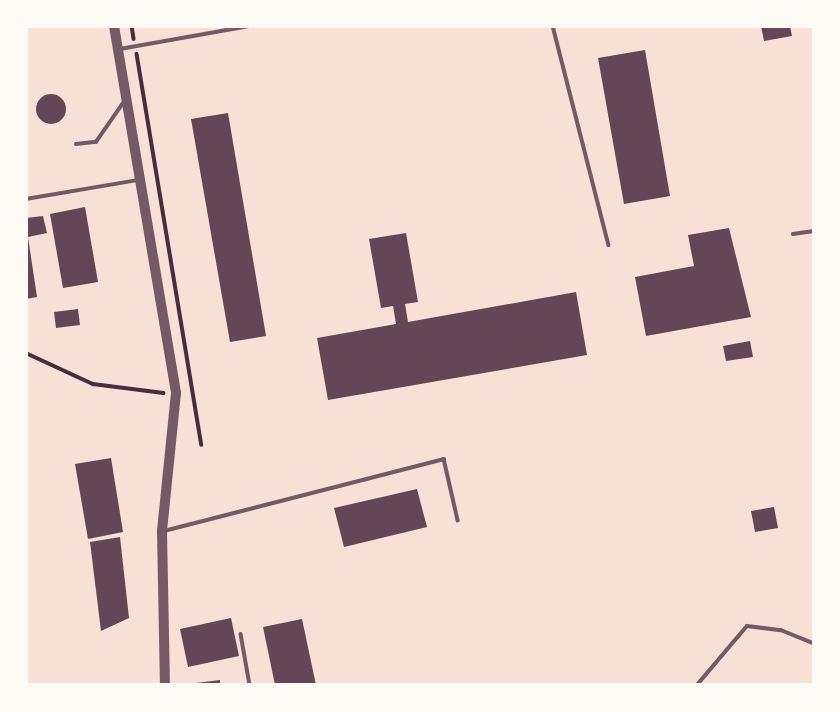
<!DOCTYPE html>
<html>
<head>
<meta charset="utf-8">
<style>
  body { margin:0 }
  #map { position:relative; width:840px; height:711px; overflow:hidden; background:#f7e1d7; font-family:"PT Sans Narrow",sans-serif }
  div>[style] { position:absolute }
  .building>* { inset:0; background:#644757 }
  .round { border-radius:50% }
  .path>* { height:3.5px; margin:-1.75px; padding:0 1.75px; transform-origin:1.75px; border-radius:1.75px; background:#4a2c40 }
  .service>* { height:3.5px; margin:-1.75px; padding:0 1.75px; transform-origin:1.75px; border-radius:1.75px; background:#755966 }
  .tertiary>* { height:10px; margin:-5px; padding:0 5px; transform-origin:5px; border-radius:5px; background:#755966 }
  span { translate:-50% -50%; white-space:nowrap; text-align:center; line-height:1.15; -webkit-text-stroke:6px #fffaf5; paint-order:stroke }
  .frame { position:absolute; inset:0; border:28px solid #fffaf5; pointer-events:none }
</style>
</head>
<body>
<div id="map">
  <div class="building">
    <div style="clip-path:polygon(761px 26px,790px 26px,792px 36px,764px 41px)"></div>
    <div style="clip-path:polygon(645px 50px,670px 196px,624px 204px,598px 58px)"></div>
    <div class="round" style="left:36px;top:94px;width:30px;height:30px"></div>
    <div style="clip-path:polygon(228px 113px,266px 336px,230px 342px,191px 119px)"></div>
    <div style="clip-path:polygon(85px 207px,98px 282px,63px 288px,50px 214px)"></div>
    <div style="clip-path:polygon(43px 216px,47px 233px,28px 237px,37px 297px,26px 299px,26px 218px)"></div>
    <div style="clip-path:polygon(729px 228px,751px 317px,646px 336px,635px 277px,694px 266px,688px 235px)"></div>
    <div style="clip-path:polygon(406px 233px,418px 302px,405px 304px,408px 322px,576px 292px,587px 355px,328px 400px,317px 338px,396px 324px,393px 306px,381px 308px,369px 239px)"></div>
    <div style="clip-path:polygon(78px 309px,80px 325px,56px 328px,54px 312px)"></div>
    <div style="clip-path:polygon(750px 341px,753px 357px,726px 361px,723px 346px)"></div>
    <div style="clip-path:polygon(111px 458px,123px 532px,88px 539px,75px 464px)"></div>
    <div style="clip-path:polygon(417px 489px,427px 527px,344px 547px,334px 508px)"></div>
    <div style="clip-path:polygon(774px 507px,778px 528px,755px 532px,751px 511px)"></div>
    <div style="clip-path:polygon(120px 537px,129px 618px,101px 631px,90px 542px)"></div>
    <div style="clip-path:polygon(231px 618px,239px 656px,188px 667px,180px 629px)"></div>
    <div style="clip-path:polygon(302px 619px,316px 685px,275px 685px,263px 627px)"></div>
    <div style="clip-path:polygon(220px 680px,220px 685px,196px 685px,196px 683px)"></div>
  </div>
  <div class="path">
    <div style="left:132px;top:26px;width:13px;rotate:81deg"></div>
    <div style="left:137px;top:54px;width:396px;rotate:80.6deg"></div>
    <div style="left:26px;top:353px;width:74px;rotate:24.8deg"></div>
    <div style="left:93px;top:384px;width:71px;rotate:7.3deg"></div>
  </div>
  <div class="service">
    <div style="left:553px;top:26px;width:226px;rotate:75.7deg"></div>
    <div style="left:120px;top:49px;width:131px;rotate:-10.1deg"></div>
    <div style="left:76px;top:144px;width:20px;rotate:-6deg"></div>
    <div style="left:96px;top:142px;width:47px;rotate:-55.3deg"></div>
    <div style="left:26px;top:199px;width:114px;rotate:-9.6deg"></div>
    <div style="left:793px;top:234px;width:21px;rotate:-8deg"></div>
    <div style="left:164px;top:531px;width:289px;rotate:-14.4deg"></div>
    <div style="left:444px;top:459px;width:63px;rotate:77.1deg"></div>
    <div style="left:241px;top:634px;width:52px;rotate:80deg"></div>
    <div style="left:697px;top:685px;width:77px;rotate:-49.7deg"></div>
    <div style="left:747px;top:626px;width:34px;rotate:7deg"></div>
    <div style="left:781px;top:630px;width:35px;rotate:22deg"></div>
  </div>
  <div class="tertiary">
    <div style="left:114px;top:26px;width:372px;rotate:80.4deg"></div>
    <div style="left:176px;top:393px;width:139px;rotate:95.8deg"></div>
    <div style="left:162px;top:531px;width:154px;rotate:88.9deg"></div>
  </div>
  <div class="frame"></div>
</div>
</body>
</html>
